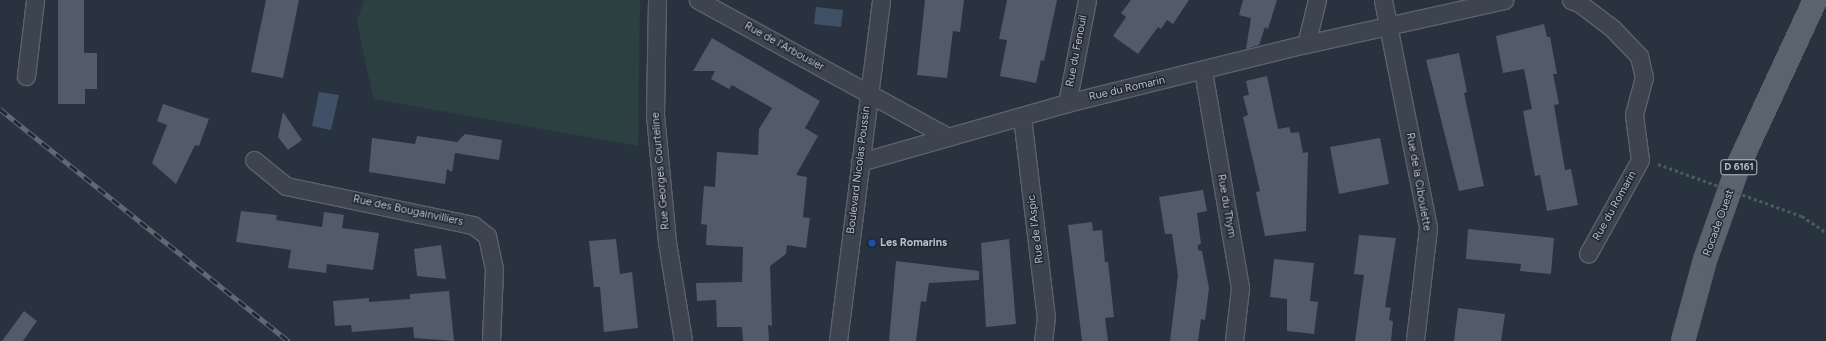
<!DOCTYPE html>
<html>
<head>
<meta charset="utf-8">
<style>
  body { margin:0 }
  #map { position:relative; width:1826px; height:341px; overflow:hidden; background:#29323f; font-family:Figtree,sans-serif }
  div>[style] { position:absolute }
  .green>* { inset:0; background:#2c3f41 }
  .water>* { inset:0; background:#405066 }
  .building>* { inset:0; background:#525b69 }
  .path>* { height:2.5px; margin-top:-1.25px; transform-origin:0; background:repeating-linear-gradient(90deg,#4b5c5f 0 3px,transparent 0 6px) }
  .roads { filter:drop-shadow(1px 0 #5a626c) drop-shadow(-1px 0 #5a626c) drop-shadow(0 1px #5a626c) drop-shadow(0 -1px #5a626c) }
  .street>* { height:17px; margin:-8.5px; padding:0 8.5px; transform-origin:8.5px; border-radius:8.5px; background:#3d444f }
  .primary>* { height:22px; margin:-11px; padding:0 11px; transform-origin:11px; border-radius:11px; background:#5b636f }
  .rail>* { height:4.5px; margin-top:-2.25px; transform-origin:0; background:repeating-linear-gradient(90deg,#212934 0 9px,#5f6875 0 18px); box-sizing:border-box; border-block:1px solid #5f6875 }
  .path-bridge>* { height:2.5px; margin-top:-1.25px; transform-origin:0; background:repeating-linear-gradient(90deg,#4b5c5f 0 3px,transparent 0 6px) }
  .dots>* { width:11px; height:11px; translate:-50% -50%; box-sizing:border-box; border:2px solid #212934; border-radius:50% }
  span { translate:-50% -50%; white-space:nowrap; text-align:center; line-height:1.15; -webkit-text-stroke:3px #212934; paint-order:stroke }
  .shield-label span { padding:1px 3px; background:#212934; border:1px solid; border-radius:3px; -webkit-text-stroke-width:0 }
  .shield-label { font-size:10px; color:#b9bfc9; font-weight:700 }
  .street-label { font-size:11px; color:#b9bfc9 }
  .poi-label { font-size:11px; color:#b9bfc9; font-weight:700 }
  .left { translate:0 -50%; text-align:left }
</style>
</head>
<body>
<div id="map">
  <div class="green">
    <div style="clip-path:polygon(364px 0,640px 0,638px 146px,373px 99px,357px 21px)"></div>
  </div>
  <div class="water">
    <div style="clip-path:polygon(816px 7px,843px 10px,841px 27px,814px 24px)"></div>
    <div style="clip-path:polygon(319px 92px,339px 95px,331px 130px,312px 126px)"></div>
  </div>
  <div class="building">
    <div style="clip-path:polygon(58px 0,84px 0,84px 53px,97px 53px,97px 89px,85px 89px,85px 104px,58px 104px)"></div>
    <div style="clip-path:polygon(266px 0,299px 0,283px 78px,251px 72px)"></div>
    <div style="clip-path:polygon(925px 0,964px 0,960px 32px,953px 31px,947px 78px,917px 75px)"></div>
    <div style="clip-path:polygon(1007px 0,1057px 0,1044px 61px,1041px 60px,1036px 83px,1000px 76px,1007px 40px,999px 39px)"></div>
    <div style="clip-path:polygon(1131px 0,1189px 0,1173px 24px,1167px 20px,1161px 29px,1158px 27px,1138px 54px,1113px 36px,1126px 17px,1121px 13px)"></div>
    <div style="clip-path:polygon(1243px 0,1277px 0,1268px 29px,1265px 27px,1259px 45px,1246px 49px,1251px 18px,1239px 15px)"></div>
    <div style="clip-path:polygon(1544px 24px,1547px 37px,1550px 37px,1557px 74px,1553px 74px,1559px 104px,1554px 105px,1565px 170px,1571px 169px,1578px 205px,1547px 211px,1540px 175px,1535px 176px,1523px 111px,1532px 109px,1524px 69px,1503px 73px,1496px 36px)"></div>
    <div style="clip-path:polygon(712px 38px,820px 101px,805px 128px,818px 136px,796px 175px,807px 177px,803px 217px,810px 218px,806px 248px,787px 245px,786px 254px,770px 266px,772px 326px,768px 325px,769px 341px,743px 341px,742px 327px,717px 327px,716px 300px,697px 301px,696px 283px,742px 282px,743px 247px,706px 245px,707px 225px,701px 224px,704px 186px,715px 187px,717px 152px,758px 155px,759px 129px,772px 108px,732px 85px,729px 89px,711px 79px,715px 71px,693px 71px)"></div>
    <div style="clip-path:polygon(1459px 53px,1467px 92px,1464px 93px,1484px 186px,1459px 191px,1426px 60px)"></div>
    <div style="clip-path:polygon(1267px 76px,1278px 129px,1289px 127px,1291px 133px,1299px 132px,1303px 153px,1308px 152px,1306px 231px,1265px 236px,1256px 192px,1260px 191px,1243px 117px,1248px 115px,1243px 96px,1249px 95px,1246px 81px)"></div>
    <div style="clip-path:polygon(163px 104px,209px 119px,199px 146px,195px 145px,176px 184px,152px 163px,167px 125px,157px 121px)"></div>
    <div style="clip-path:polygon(283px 112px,302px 140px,288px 150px,278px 137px)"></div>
    <div style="clip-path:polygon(465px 134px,502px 140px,499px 160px,455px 153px,452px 172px,447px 169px,445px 184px,369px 172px,372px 138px,415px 144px,417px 136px,457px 142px)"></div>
    <div style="clip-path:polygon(1380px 138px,1389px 184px,1339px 194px,1330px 147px)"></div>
    <div style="clip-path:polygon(1203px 190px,1207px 211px,1197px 213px,1201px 244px,1198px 245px,1198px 250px,1202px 251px,1209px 288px,1205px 320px,1201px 319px,1198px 341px,1170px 341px,1178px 275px,1172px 234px,1165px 234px,1159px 197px)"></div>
    <div style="clip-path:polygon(241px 211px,277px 215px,276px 220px,322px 227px,324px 212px,344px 215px,342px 228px,379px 233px,373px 270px,327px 264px,326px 273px,288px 268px,291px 250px,236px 242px)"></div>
    <div style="clip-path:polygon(1092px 222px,1093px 231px,1102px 230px,1105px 262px,1108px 262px,1109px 271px,1114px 317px,1105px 318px,1108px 341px,1082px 341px,1068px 225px)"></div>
    <div style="clip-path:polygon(1468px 229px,1554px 238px,1551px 274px,1520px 271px,1521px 264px,1466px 259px)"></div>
    <div style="clip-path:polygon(1359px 235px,1396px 238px,1385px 307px,1391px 308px,1389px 319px,1393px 322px,1391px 341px,1355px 341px,1364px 275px,1354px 274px)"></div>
    <div style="clip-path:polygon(616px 239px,620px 274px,632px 272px,638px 328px,604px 332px,600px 287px,594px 287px,589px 241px)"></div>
    <div style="clip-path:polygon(1009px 239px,1016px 324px,986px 327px,981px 243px)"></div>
    <div style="clip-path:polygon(441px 245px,446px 279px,417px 276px,414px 249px)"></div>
    <div style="clip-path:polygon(1274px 259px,1314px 263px,1310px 301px,1318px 302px,1314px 334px,1287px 331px,1287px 299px,1270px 297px)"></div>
    <div style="clip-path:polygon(896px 261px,979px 271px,979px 280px,929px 283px,926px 302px,921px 301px,916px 341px,889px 341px)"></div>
    <div style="clip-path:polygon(449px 291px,454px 341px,414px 338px,413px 327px,352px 332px,351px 325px,335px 326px,333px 301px,369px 298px,369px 302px,410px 299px,410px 294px)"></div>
    <div style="clip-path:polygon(1458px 308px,1505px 314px,1501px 341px,1454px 341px)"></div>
    <div style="clip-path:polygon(24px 311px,37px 321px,23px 341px,2px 341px)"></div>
  </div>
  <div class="path">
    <div style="left:1802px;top:216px;width:29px;rotate:34deg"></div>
  </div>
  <div class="roads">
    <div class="street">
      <div style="left:657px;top:0;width:115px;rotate:91deg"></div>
      <div style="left:655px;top:115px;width:128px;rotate:84.6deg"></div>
      <div style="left:667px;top:242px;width:100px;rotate:80.8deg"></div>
      <div style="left:698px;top:0;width:285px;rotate:28.7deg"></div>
      <div style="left:1383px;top:0;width:232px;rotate:78.8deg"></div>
      <div style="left:1428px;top:228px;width:114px;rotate:96.6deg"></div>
      <div style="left:1571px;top:0;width:9px;rotate:21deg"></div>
      <div style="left:1579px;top:3px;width:41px;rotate:37.1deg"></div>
      <div style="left:1612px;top:28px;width:39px;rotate:46deg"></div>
      <div style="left:1639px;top:56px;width:22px;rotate:77deg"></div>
      <div style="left:1644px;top:77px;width:39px;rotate:105deg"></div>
      <div style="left:1634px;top:115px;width:45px;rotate:82.4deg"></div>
      <div style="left:1640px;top:160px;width:107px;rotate:119deg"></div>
      <div style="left:1306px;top:44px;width:45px;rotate:-76deg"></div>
      <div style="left:1203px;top:71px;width:220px;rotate:80.3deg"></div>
      <div style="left:1240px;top:288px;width:53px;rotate:96.5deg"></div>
      <div style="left:26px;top:76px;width:77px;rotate:-83.2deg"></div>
      <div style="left:1067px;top:103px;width:105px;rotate:-79deg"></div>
      <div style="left:1022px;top:117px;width:201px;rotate:83.2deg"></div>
      <div style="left:1046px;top:317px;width:24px;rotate:97deg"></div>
      <div style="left:254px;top:160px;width:41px;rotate:39.1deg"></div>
      <div style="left:286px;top:186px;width:191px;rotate:11.8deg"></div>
      <div style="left:473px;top:225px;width:18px;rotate:38deg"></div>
      <div style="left:487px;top:236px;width:34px;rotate:78deg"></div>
      <div style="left:494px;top:269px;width:72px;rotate:92.4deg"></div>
      <div style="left:860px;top:162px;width:215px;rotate:-15.9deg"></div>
      <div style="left:1067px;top:103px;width:246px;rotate:-13.9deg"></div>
      <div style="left:1306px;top:44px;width:203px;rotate:-12.5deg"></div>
      <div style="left:838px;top:341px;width:344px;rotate:-82.8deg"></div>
    </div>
    <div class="primary">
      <div style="left:1683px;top:341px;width:84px;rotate:-74.8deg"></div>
      <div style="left:1705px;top:260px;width:102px;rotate:-70.5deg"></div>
      <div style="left:1739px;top:164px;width:181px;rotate:-65.1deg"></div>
    </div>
  </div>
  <div class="rail">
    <div style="left:0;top:109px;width:371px;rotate:38.8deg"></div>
  </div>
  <div class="path-bridge">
    <div style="left:1658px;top:164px;width:153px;rotate:19.9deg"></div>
  </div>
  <div class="dots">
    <div style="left:872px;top:243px;background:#1a4fb4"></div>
  </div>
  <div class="shield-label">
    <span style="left:1739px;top:167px">D 6161</span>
  </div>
  <div class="street-label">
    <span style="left:784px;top:47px;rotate:29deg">Rue de l'Arbousier</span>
    <span style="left:1077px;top:51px;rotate:-79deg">Rue du Fenouil</span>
    <span style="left:1127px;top:89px;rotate:-13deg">Rue du Romarin</span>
    <span style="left:859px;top:170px;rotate:-83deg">Boulevard Nicolas Poussin</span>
    <span style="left:661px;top:171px;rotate:-95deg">Rue Georges Courteline</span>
    <span style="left:1418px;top:182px;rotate:80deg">Rue de la Ciboulette</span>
    <span style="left:1226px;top:206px;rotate:80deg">Rue du Thym</span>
    <span style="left:1615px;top:206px;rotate:-61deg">Rue du Romarin</span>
    <span style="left:408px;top:211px;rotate:12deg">Rue des Bougainvilliers</span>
    <span style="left:1719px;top:223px;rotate:-70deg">Rocade Ouest</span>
    <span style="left:1036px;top:229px;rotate:-97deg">Rue de l'Aspic</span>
  </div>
  <div class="poi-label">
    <span class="left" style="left:880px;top:243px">Les Romarins</span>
  </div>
</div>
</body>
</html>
